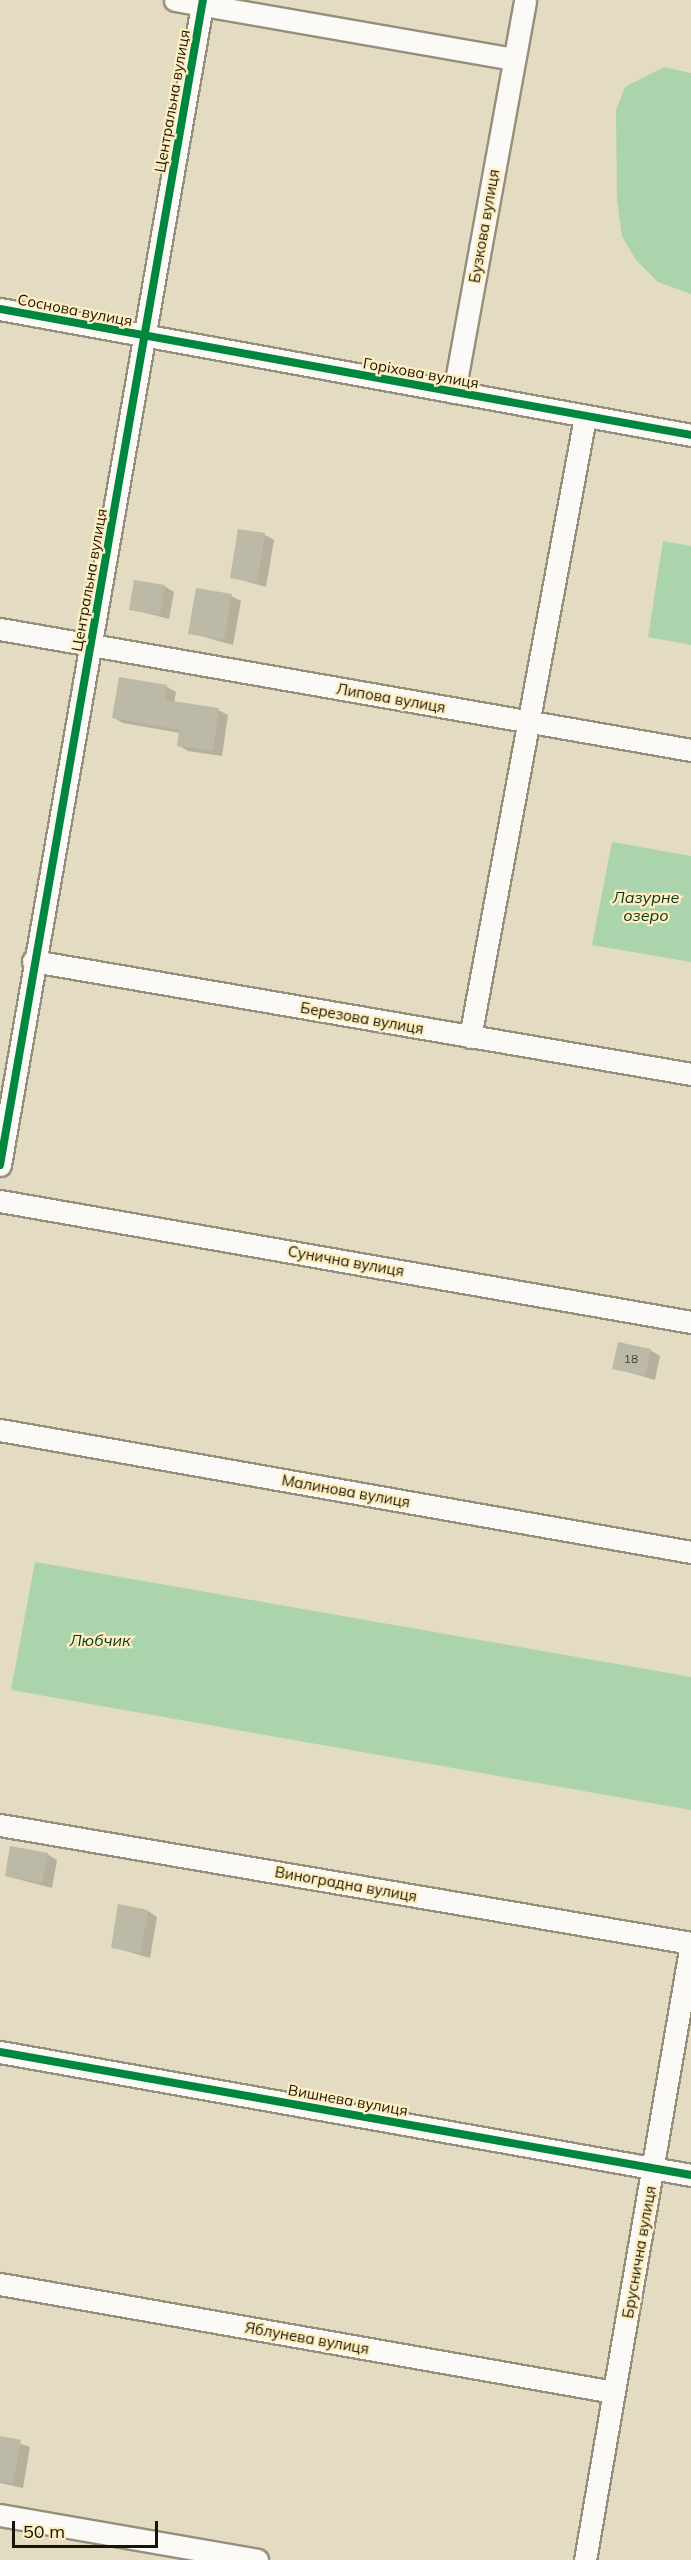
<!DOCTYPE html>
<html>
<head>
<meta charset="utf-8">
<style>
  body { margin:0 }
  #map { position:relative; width:691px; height:2560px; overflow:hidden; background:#e3dbc2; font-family:Mulish,sans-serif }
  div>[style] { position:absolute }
  .water>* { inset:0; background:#abd4ac }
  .shadow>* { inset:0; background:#0003 }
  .building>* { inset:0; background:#bcb9a6 }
  .roads { filter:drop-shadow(2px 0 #958f7c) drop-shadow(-2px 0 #958f7c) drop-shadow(0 2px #958f7c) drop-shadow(0 -2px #958f7c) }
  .minor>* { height:21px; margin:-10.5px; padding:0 10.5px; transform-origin:10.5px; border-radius:10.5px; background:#fbfaf6 }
  .cycleway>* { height:8px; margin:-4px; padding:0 4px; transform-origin:4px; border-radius:4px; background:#00873e }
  span { translate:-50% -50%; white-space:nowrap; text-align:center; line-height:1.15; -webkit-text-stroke:4.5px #feeec1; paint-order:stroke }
  .number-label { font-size:12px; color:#423d2c }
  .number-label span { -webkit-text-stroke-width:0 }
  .street-label { font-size:15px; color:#1a1404 }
  .water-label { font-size:16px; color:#073719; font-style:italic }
  .scale { position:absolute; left:12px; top:2521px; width:146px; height:27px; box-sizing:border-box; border:3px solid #1a1404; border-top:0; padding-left:8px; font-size:18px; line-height:21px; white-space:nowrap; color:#1a1404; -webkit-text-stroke:4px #feeec1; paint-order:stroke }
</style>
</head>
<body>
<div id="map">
  <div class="water">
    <div style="clip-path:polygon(664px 67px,691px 73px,691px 294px,658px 282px,636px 260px,622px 236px,617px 199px,616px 110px,625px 87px)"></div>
    <div style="clip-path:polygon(663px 541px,691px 546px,691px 645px,648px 637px)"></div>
    <div style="clip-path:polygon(612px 842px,691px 856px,691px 962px,592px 945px)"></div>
    <div style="clip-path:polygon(35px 1562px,691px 1677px,691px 1810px,11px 1690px)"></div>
  </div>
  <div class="shadow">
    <div style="clip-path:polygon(265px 535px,274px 540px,266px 587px,231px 577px)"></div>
    <div style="clip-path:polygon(164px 586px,174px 592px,169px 619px,130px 609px)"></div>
    <div style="clip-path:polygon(231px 596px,241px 601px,233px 645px,190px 633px)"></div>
    <div style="clip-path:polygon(167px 687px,176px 692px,174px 703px,218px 710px,228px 715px,222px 756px,188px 751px,178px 745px,180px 733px,123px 723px,114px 718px)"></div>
    <div style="clip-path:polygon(650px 1350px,660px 1356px,655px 1380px,614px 1368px)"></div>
    <div style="clip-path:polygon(47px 1854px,57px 1860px,52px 1888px,6px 1876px)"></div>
    <div style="clip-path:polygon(148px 1911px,157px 1917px,150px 1958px,112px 1947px)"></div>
    <div style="clip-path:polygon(0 2437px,30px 2447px,23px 2488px,0 2483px)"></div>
  </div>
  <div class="building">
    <div style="clip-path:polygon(238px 529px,265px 533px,257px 583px,230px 578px)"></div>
    <div style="clip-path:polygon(134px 580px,165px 585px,160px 615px,129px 610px)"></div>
    <div style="clip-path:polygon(196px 588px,232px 594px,224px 640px,188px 634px)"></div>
    <div style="clip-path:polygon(119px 677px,167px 685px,165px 700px,219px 708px,213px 751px,177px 746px,179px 730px,112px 718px)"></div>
    <div style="clip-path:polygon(618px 1342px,651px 1349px,645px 1376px,612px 1369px)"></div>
    <div style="clip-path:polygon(10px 1846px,48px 1853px,42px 1883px,5px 1876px)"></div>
    <div style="clip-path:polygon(118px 1904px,148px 1910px,141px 1953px,111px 1948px)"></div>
    <div style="clip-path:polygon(0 2436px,21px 2440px,13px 2483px,0 2481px)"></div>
  </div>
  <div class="roads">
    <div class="minor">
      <div style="left:175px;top:0;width:344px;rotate:9.9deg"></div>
      <div style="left:0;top:309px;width:702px;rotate:10.33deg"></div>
      <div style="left:454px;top:392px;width:398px;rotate:-79.7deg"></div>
      <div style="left:0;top:629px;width:702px;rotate:9.93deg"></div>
      <div style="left:33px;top:961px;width:668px;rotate:9.74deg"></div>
      <div style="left:470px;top:1037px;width:631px;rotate:-79.49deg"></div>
      <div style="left:0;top:1165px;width:1183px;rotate:-80.12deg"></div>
      <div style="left:0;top:1201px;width:702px;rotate:9.93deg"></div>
      <div style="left:0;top:1430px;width:702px;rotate:10.01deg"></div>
      <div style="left:0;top:1825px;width:701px;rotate:9.69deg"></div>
      <div style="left:0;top:2052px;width:702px;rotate:10.09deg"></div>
      <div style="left:0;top:2284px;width:623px;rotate:9.98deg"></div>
      <div style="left:0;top:2515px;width:261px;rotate:9.9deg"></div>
      <div style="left:585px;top:2560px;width:625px;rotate:-80.24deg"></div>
    </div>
  </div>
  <div class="cycleway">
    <div style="left:0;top:309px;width:702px;rotate:10.33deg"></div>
    <div style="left:0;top:1165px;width:1183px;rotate:-80.12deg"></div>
    <div style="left:0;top:2052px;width:702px;rotate:10.09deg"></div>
  </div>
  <div class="number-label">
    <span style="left:631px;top:1359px">18</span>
  </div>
  <div class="street-label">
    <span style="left:172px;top:101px;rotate:-80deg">Центральна вулиця</span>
    <span style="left:484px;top:226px;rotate:-80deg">Бузкова вулиця</span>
    <span style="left:75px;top:310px;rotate:11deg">Соснова вулиця</span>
    <span style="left:421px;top:373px;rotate:10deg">Горіхова вулиця</span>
    <span style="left:89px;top:580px;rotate:-80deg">Центральна вулиця</span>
    <span style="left:391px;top:698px;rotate:10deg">Липова вулиця</span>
    <span style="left:362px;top:1018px;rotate:10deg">Березова вулиця</span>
    <span style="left:346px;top:1261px;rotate:10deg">Сунична вулиця</span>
    <span style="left:346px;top:1491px;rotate:10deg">Малинова вулиця</span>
    <span style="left:346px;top:1884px;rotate:10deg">Виноградна вулиця</span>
    <span style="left:348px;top:2100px;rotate:10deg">Вишнева вулиця</span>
    <span style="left:639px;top:2252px;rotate:-80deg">Бруснична вулиця</span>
    <span style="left:307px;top:2338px;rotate:10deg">Яблунева вулиця</span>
  </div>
  <div class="water-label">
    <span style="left:646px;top:906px">Лазурне<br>озеро</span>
    <span style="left:100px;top:1640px">Любчик</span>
  </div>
  <div class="scale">50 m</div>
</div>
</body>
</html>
